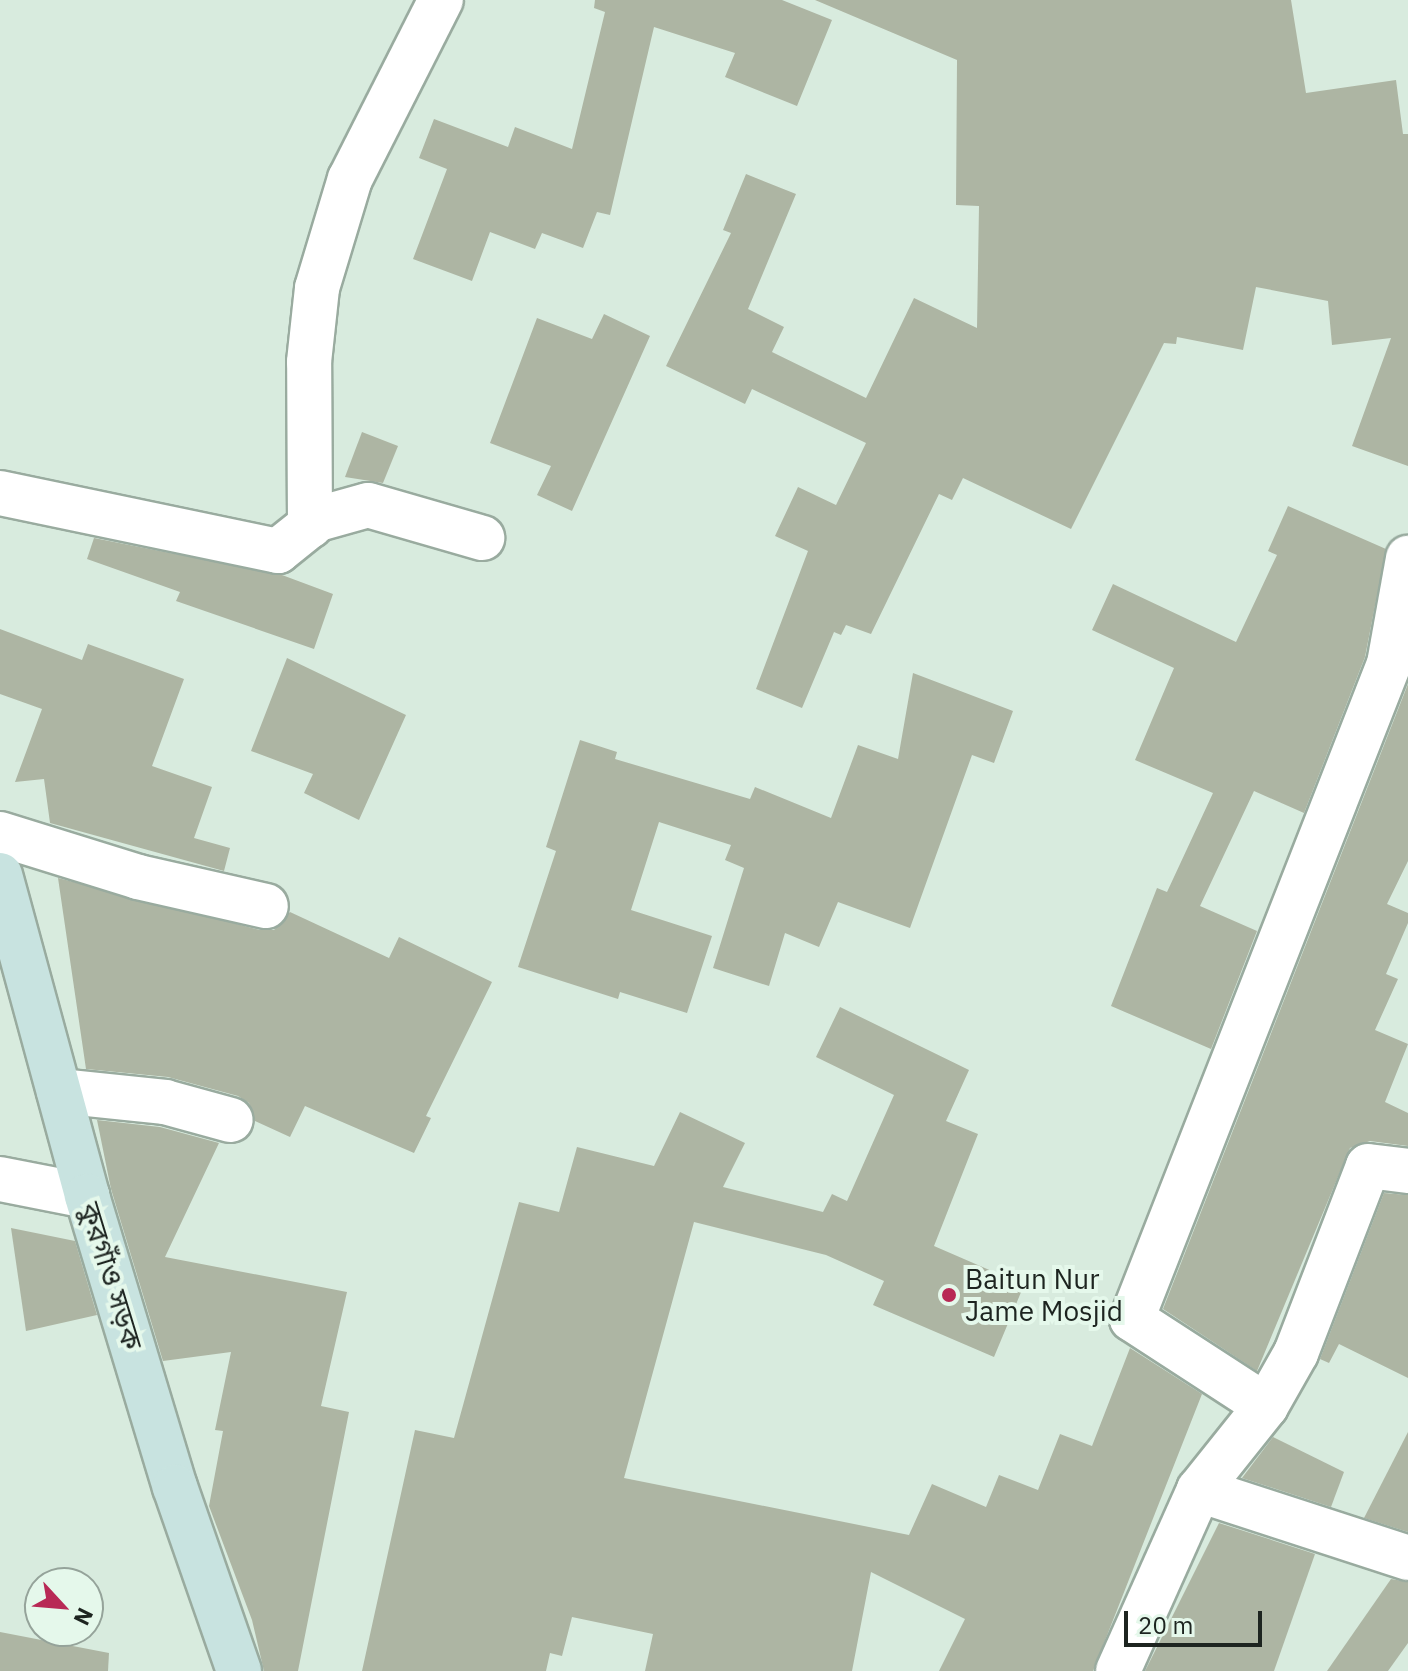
<!DOCTYPE html>
<html>
<head>
<meta charset="utf-8">
<style>
  body { margin:0 }
  #map { position:relative; width:1408px; height:1671px; overflow:hidden; background:#d8ebde; font-family:"IBM Plex Sans","Noto Sans Bengali",sans-serif }
  div>[style] { position:absolute }
  .building>* { inset:0; background:#adb5a3 }
  .roads { filter:drop-shadow(2px 0 #99ab9f) drop-shadow(-2px 0 #99ab9f) drop-shadow(0 2px #99ab9f) drop-shadow(0 -2px #99ab9f) }
  .street>* { height:44px; margin:-22px; padding:0 22px; transform-origin:22px; border-radius:22px; background:#fff }
  .secondary>* { height:44px; margin:-22px; padding:0 22px; transform-origin:22px; border-radius:22px; background:#c8e3e0 }
  .dots>* { width:22px; height:22px; translate:-50% -50%; box-sizing:border-box; border:4px solid #e5f8eb; border-radius:50% }
  span { translate:-50% -50%; white-space:nowrap; text-align:center; line-height:1.15; -webkit-text-stroke:8px #e5f8eb; paint-order:stroke }
  .street-label { font-size:28px; color:#1d2420 }
  .poi-label { font-size:28px; color:#1d2420 }
  .left { translate:0 -50%; text-align:left }
  .north { position:absolute; left:24px; top:1567px; width:80px; height:80px; box-sizing:border-box; background:#e5f8eb; border:2px solid #95a39a; border-radius:50%; rotate:116deg; font-size:22px; font-weight:700; line-height:32px; text-align:center; color:#1d2420 }
  .north::after { content:''; display:block; margin:auto; width:28px; height:36px; background:#b82955; clip-path:polygon(50% 0,100% 100%,50% 72%,0 100%) }
  .scale { position:absolute; left:1124px; top:1611px; width:138px; height:36px; box-sizing:border-box; border:4px solid #1d2420; border-top:0; padding-left:10px; font-size:24px; line-height:28px; white-space:nowrap; color:#1d2420; -webkit-text-stroke:6px #e5f8eb; paint-order:stroke }
</style>
</head>
<body>
<div id="map">
  <div class="building">
    <div style="clip-path:polygon(595px 0,782px 0,832px 20px,797px 106px,725px 77px,735px 53px,654px 27px,610px 215px,597px 212px,583px 248px,542px 233px,535px 249px,490px 232px,472px 281px,413px 259px,447px 169px,419px 158px,434px 119px,508px 147px,515px 127px,572px 149px,605px 12px,594px 8px)"></div>
    <div style="clip-path:polygon(815px 0,1291px 0,1306px 93px,1396px 80px,1403px 134px,1408px 134px,1408px 466px,1352px 446px,1391px 338px,1332px 345px,1328px 301px,1256px 287px,1243px 350px,1177px 337px,1176px 344px,1164px 343px,1071px 529px,963px 478px,952px 500px,939px 494px,871px 634px,846px 625px,841px 635px,834px 632px,802px 708px,756px 689px,808px 551px,775px 536px,798px 487px,836px 505px,866px 443px,752px 389px,745px 404px,666px 366px,731px 233px,723px 230px,746px 174px,796px 194px,748px 309px,784px 327px,772px 352px,866px 398px,914px 298px,977px 328px,979px 206px,956px 205px,957px 60px)"></div>
    <div style="clip-path:polygon(604px 314px,650px 336px,572px 511px,537px 495px,551px 466px,490px 443px,537px 318px,592px 339px)"></div>
    <div style="clip-path:polygon(362px 432px,398px 446px,383px 483px,345px 477px)"></div>
    <div style="clip-path:polygon(1288px 506px,1386px 549px,1365px 657px,1304px 813px,1254px 791px,1200px 906px,1257px 931px,1211px 1049px,1111px 1006px,1157px 888px,1167px 892px,1213px 793px,1135px 760px,1174px 668px,1092px 630px,1113px 584px,1236px 642px,1277px 555px,1268px 551px)"></div>
    <div style="clip-path:polygon(94px 538px,282px 575px,333px 594px,314px 649px,176px 601px,180px 592px,87px 559px)"></div>
    <div style="clip-path:polygon(0 629px,82px 660px,88px 644px,184px 679px,152px 766px,212px 787px,194px 838px,230px 848px,224px 871px,50px 823px,44px 779px,15px 782px,42px 709px,0 694px)"></div>
    <div style="clip-path:polygon(287px 658px,406px 715px,359px 820px,304px 793px,313px 774px,251px 751px)"></div>
    <div style="clip-path:polygon(913px 673px,1013px 711px,994px 763px,972px 755px,910px 928px,838px 902px,819px 947px,785px 933px,769px 986px,713px 968px,744px 868px,725px 860px,731px 845px,659px 822px,631px 910px,712px 936px,687px 1013px,620px 992px,618px 999px,518px 967px,556px 851px,546px 847px,580px 740px,617px 752px,615px 759px,750px 799px,755px 787px,831px 818px,858px 745px,898px 759px)"></div>
    <div style="clip-path:polygon(1408px 684px,1408px 861px,1387px 904px,1408px 913px,1408px 923px,1386px 974px,1398px 979px,1375px 1030px,1408px 1044px,1385px 1102px,1408px 1113px,1408px 1146px,1370px 1141px,1350px 1148px,1257px 1371px,1163px 1309px)"></div>
    <div style="clip-path:polygon(58px 878px,260px 930px,274px 930px,290px 912px,389px 958px,399px 937px,492px 982px,426px 1116px,431px 1118px,414px 1153px,305px 1106px,290px 1137px,255px 1121px,249px 1103px,238px 1096px,168px 1077px,86px 1069px)"></div>
    <div style="clip-path:polygon(840px 1007px,969px 1070px,946px 1121px,978px 1134px,934px 1246px,1024px 1285px,994px 1357px,873px 1305px,884px 1281px,826px 1255px,694px 1222px,624px 1478px,909px 1535px,932px 1484px,986px 1507px,999px 1475px,1038px 1490px,1060px 1434px,1092px 1446px,1130px 1348px,1202px 1394px,1093px 1671px,939px 1671px,965px 1619px,871px 1572px,852px 1671px,645px 1671px,653px 1634px,572px 1617px,562px 1656px,550px 1653px,546px 1671px,362px 1671px,415px 1430px,454px 1438px,519px 1202px,559px 1212px,577px 1147px,654px 1166px,680px 1112px,745px 1143px,723px 1187px,823px 1212px,832px 1194px,847px 1201px,894px 1095px,816px 1057px)"></div>
    <div style="clip-path:polygon(97px 1120px,160px 1127px,219px 1143px,165px 1257px,347px 1292px,321px 1406px,349px 1412px,298px 1671px,264px 1671px,252px 1620px,209px 1506px,223px 1431px,215px 1430px,231px 1352px,163px 1361px,111px 1189px)"></div>
    <div style="clip-path:polygon(1384px 1193px,1408px 1195px,1408px 1378px,1339px 1344px,1329px 1363px,1320px 1359px)"></div>
    <div style="clip-path:polygon(11px 1228px,75px 1241px,97px 1315px,26px 1331px)"></div>
    <div style="clip-path:polygon(1408px 1432px,1408px 1532px,1364px 1518px)"></div>
    <div style="clip-path:polygon(1273px 1437px,1344px 1472px,1331px 1507px,1242px 1478px)"></div>
    <div style="clip-path:polygon(1219px 1523px,1315px 1554px,1274px 1671px,1145px 1671px)"></div>
    <div style="clip-path:polygon(1391px 1579px,1408px 1582px,1408px 1643px,1388px 1671px,1327px 1671px)"></div>
    <div style="clip-path:polygon(0 1632px,109px 1653px,108px 1671px,0 1671px)"></div>
  </div>
  <div class="roads">
    <div class="street">
      <div style="left:0;top:493px;width:284px;rotate:11.8deg"></div>
      <div style="left:278px;top:551px;width:51px;rotate:-38.7deg"></div>
      <div style="left:318px;top:519px;width:52px;rotate:-15.6deg"></div>
      <div style="left:368px;top:505px;width:119px;rotate:16.1deg"></div>
      <div style="left:310px;top:526px;width:164px;rotate:-90.3deg"></div>
      <div style="left:309px;top:362px;width:74px;rotate:-83.8deg"></div>
      <div style="left:317px;top:288px;width:114px;rotate:-73.2deg"></div>
      <div style="left:350px;top:179px;width:201px;rotate:-63.1deg"></div>
      <div style="left:0;top:834px;width:145px;rotate:17.3deg"></div>
      <div style="left:138px;top:877px;width:131px;rotate:12.8deg"></div>
      <div style="left:59px;top:1091px;width:107px;rotate:5.9deg"></div>
      <div style="left:165px;top:1102px;width:68px;rotate:15.3deg"></div>
      <div style="left:0;top:1179px;width:89px;rotate:11.1deg"></div>
      <div style="left:1266px;top:1406px;width:160px;rotate:-147deg"></div>
      <div style="left:1132px;top:1319px;width:704px;rotate:-68.58deg"></div>
      <div style="left:1389px;top:664px;width:108px;rotate:-79.8deg"></div>
      <div style="left:1199px;top:1490px;width:220px;rotate:18deg"></div>
      <div style="left:1118px;top:1671px;width:198px;rotate:-65.9deg"></div>
      <div style="left:1199px;top:1490px;width:107px;rotate:-51.4deg"></div>
      <div style="left:1266px;top:1406px;width:61px;rotate:-60.5deg"></div>
      <div style="left:1296px;top:1353px;width:200px;rotate:-68.9deg"></div>
      <div style="left:1368px;top:1166px;width:40px;rotate:7.1deg"></div>
    </div>
    <div class="secondary">
      <div style="left:0;top:875px;width:333px;rotate:74.8deg"></div>
      <div style="left:87px;top:1196px;width:304px;rotate:73.2deg"></div>
      <div style="left:175px;top:1487px;width:195px;rotate:70.8deg"></div>
    </div>
  </div>
  <div class="dots">
    <div style="left:949px;top:1295px;background:#b82955"></div>
  </div>
  <div class="street-label">
    <span style="left:111px;top:1276px;rotate:73deg">কুরগাঁও সড়ক</span>
  </div>
  <div class="poi-label">
    <span class="left" style="left:965px;top:1295px">Baitun Nur<br>Jame Mosjid</span>
  </div>
  <div class="north">N</div>
  <div class="scale">20 m</div>
</div>
</body>
</html>
